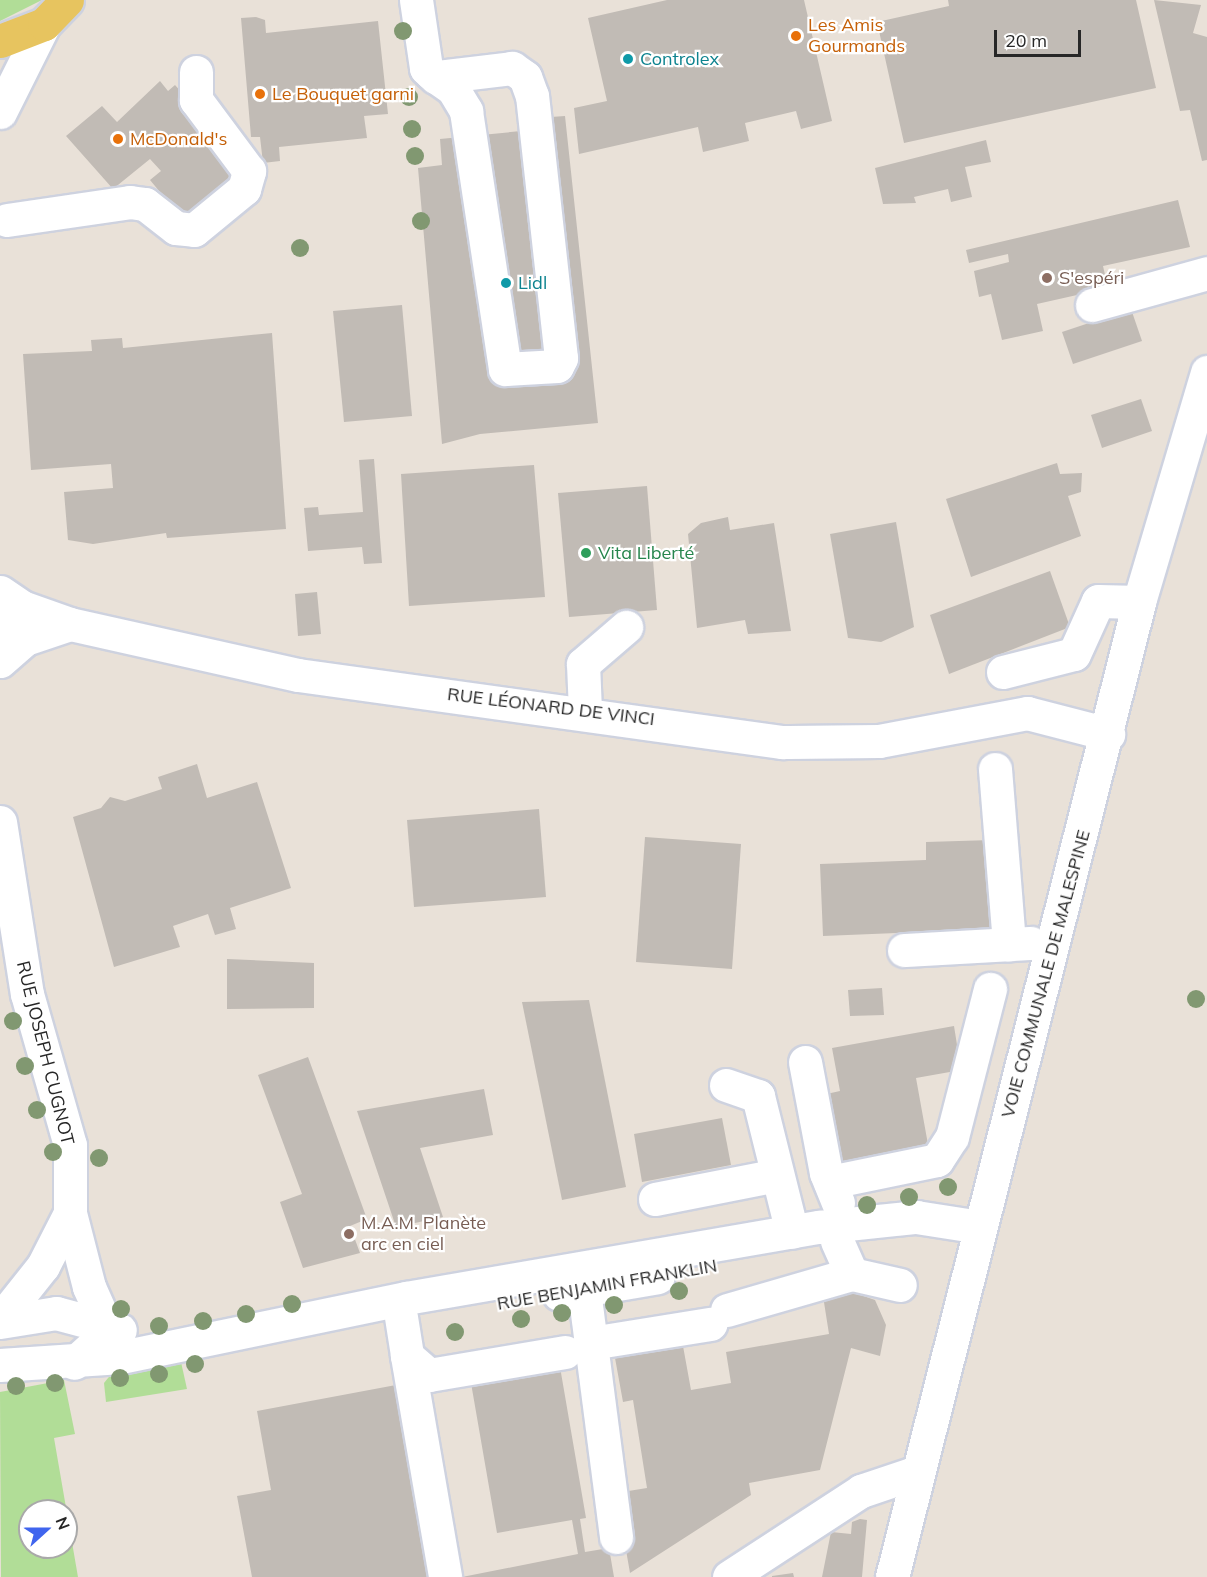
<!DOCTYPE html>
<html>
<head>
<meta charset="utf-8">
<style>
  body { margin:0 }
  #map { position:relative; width:1207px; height:1577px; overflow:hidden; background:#e9e1d8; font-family:Mulish,sans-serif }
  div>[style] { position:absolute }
  .green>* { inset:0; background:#b1dd97 }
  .building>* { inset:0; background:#c1bbb5 }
  .roads { filter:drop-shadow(2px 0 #ced2df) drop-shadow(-2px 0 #ced2df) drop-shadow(0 2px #ced2df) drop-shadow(0 -2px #ced2df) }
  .minor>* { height:33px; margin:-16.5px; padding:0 16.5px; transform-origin:16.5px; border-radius:16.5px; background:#fff }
  .major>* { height:33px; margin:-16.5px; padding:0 16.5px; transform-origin:16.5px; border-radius:16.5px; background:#e7c45f }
  .trees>* { width:18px; height:18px; margin:-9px; border-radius:50%; background:#819871 }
  .dots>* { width:16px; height:16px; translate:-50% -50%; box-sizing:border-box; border:3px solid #fff; border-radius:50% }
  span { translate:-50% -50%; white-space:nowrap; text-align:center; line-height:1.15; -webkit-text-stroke:4.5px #fff; paint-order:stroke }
  .food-label { font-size:18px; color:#c56008 }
  .left { translate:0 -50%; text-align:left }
  .culture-label { font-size:18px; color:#0d838f }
  .education-label { font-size:18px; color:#785e54 }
  .leisure-label { font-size:18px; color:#27864d }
  .street-label { font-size:18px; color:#272727 }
  .north { position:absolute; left:18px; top:1499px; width:60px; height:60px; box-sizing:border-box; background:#fff; border:2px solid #a9a9a9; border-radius:50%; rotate:69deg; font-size:16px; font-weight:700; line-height:24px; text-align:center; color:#272727 }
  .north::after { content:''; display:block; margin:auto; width:21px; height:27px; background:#4065ee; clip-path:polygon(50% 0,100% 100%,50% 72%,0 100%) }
  .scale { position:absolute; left:994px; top:30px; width:87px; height:27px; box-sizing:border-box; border:3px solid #272727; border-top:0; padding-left:8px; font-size:18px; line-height:21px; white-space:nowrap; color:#272727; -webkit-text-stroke:4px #fff; paint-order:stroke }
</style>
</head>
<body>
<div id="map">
  <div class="green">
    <div style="clip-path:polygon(0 0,42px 0,0 21px)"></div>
    <div style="clip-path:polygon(181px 1362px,187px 1389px,106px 1402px,104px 1383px,113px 1372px)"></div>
    <div style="clip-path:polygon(evenodd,64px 1380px,75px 1434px,54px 1438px,78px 1577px,1px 1577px,0 1392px,64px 1380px,30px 1511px,66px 1511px,66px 1547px,30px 1547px,30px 1511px)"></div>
  </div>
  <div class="building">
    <div style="clip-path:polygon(667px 0,804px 0,832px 121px,801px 129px,796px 111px,745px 123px,749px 141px,703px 152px,698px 127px,579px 154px,574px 108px,607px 101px,588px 18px)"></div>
    <div style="clip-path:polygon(948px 0,1136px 0,1156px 88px,904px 143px,877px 22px,949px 6px)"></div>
    <div style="clip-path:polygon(1154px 0,1201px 5px,1193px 33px,1207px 37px,1207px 160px,1202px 161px,1190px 110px,1180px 111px)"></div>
    <div style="clip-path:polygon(256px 17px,265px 20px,266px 33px,378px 21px,388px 114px,364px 116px,367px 138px,279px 147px,280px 161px,263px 163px,260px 137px,251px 137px,241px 18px)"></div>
    <div style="clip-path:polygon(160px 81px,168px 91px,175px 85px,238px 156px,234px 176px,185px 222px,150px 180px,161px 171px,150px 159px,113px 189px,66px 136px,102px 106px,117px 122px)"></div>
    <div style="clip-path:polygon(565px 116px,598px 423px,480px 434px,442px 444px,418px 168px,442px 165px,440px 139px,552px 128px,551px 117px)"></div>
    <div style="clip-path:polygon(986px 140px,991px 162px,965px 167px,972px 197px,951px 202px,948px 189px,914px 197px,916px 203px,883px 204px,875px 168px)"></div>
    <div style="clip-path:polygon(1178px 200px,1190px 247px,1103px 266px,1108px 288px,1037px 304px,1043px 331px,1002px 340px,991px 294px,979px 297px,974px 271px,1009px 262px,1008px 254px,969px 263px,966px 250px)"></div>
    <div style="clip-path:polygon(402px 305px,412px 416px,344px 422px,333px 311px)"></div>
    <div style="clip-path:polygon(1131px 309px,1142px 341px,1073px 364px,1062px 332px)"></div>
    <div style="clip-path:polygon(272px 333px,286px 529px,167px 538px,166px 533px,93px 544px,68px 540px,64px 492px,113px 488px,111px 464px,31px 470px,23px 354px,92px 351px,91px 340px,122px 338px,123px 348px)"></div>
    <div style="clip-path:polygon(1141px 399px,1152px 431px,1102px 448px,1091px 415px)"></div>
    <div style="clip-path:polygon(374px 459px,382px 563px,364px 564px,362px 547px,308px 551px,304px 508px,318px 507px,319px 515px,363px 512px,359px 460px)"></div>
    <div style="clip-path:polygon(1057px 463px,1060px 474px,1082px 473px,1081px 492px,1068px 496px,1081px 536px,971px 577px,946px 499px)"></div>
    <div style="clip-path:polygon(534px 465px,545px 597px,409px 606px,401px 474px)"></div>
    <div style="clip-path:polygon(647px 486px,657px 610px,569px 617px,558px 493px)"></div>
    <div style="clip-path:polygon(728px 517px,730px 530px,774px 523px,791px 631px,748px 634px,745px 620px,697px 628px,688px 534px,701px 523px)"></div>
    <div style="clip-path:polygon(896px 522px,914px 627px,881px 642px,848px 638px,830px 534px)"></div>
    <div style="clip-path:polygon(1050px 571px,1070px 627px,949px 674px,930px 615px)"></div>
    <div style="clip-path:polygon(317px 592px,321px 634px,298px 636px,295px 594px)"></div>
    <div style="clip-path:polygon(197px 764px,207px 798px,257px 782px,291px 888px,230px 908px,236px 929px,215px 935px,208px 914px,173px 926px,180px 947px,114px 967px,73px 817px,101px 808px,110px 797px,125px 801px,162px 789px,158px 777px)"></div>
    <div style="clip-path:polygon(539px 809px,546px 897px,414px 907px,407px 820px)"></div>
    <div style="clip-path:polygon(645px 837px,741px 844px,732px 969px,636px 962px)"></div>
    <div style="clip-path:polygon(992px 840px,995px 929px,823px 936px,820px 864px,926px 860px,926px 842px)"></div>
    <div style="clip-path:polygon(227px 959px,314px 963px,314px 1008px,227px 1009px)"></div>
    <div style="clip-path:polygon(882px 988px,884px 1015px,850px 1016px,848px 990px)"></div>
    <div style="clip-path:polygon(589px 1000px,626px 1187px,562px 1200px,522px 1002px)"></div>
    <div style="clip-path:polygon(954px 1026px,961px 1070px,916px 1078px,929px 1150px,835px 1167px,822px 1095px,840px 1091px,832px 1048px)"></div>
    <div style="clip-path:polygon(308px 1057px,367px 1219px,350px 1226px,360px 1253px,303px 1268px,280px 1202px,302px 1194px,258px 1075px)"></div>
    <div style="clip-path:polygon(484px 1089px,493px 1135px,420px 1148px,443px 1217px,396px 1227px,357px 1111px)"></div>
    <div style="clip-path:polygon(722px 1118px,731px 1165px,642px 1182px,634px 1134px)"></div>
    <div style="clip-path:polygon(849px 1291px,875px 1300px,886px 1325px,880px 1356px,851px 1348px,820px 1470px,749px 1483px,751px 1495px,630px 1573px,616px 1493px,647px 1488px,633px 1400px,623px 1402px,615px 1358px,683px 1346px,691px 1390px,731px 1383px,726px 1352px,829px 1334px,823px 1296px)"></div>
    <div style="clip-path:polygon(560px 1367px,586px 1518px,580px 1519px,585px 1552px,609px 1548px,614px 1577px,462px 1577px,578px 1554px,572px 1520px,497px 1533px,471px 1383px)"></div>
    <div style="clip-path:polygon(396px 1385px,431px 1577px,252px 1577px,237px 1496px,271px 1490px,257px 1411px)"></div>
    <div style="clip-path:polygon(860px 1519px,867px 1520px,862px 1577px,822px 1577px,831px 1532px,851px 1534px,852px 1522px)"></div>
    <div style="clip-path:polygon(793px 1573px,794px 1577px,772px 1577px,772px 1576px)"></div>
  </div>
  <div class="roads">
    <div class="minor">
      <div style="left:416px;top:0;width:69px;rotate:81.6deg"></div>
      <div style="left:426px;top:68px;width:7px;rotate:45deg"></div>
      <div style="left:431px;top:73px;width:6px;rotate:39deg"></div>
      <div style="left:436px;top:77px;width:21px;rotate:35deg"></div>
      <div style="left:453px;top:89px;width:26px;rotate:59deg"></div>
      <div style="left:466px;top:111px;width:261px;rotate:81.4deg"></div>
      <div style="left:505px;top:369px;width:52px;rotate:-3.3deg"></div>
      <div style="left:557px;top:366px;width:9px;rotate:-63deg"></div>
      <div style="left:561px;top:358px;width:264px;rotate:-96.3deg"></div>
      <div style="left:532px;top:96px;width:20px;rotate:-110deg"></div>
      <div style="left:525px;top:77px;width:16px;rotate:-145deg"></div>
      <div style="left:512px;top:68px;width:77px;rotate:173.2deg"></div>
      <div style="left:0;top:112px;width:98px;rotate:-63.4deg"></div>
      <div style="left:7px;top:220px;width:124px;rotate:-8.3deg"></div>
      <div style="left:130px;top:202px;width:15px;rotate:8deg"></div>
      <div style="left:145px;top:204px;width:39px;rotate:38deg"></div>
      <div style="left:176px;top:228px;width:18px;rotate:6deg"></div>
      <div style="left:194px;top:230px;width:65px;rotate:-39.4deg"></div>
      <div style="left:244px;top:189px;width:19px;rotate:-74deg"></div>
      <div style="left:249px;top:171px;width:89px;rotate:-126.7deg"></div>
      <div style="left:196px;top:100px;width:28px;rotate:-90deg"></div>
      <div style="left:1092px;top:305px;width:119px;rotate:-15.5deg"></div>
      <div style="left:0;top:592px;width:27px;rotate:34deg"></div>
      <div style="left:22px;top:607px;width:51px;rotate:19.5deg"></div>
      <div style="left:70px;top:624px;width:234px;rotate:12.6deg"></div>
      <div style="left:298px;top:675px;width:489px;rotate:7.9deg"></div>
      <div style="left:782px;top:742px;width:97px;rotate:-0.6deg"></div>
      <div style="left:879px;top:741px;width:151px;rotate:-10.7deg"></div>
      <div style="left:1027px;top:713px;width:84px;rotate:14.5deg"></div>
      <div style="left:0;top:624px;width:50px;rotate:-1.1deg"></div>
      <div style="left:0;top:661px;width:33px;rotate:-41deg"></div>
      <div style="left:25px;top:639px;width:47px;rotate:-18.4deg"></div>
      <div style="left:1003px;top:672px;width:73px;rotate:-14.2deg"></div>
      <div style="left:1074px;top:654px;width:58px;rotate:-65.6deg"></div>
      <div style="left:1098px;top:601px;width:41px;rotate:1.4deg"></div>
      <div style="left:585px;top:711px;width:47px;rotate:-92.4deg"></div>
      <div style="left:583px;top:664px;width:57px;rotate:-40.7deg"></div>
      <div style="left:995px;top:769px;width:176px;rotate:85.4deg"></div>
      <div style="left:0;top:822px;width:174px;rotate:81.1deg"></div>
      <div style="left:27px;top:994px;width:157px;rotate:74.1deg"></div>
      <div style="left:70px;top:1145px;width:68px;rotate:90deg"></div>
      <div style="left:70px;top:1213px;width:76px;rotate:75.6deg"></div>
      <div style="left:89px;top:1287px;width:39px;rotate:66deg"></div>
      <div style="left:105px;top:1323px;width:23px;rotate:115deg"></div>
      <div style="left:95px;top:1344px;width:28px;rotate:138deg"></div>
      <div style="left:904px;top:950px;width:127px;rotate:-3.2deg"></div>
      <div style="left:805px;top:1062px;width:113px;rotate:79.3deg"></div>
      <div style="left:826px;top:1173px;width:32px;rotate:68deg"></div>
      <div style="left:726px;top:1085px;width:34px;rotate:19deg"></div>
      <div style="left:758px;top:1096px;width:140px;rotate:76deg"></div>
      <div style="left:830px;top:1182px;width:109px;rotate:-11.6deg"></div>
      <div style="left:937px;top:1160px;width:27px;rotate:-57deg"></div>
      <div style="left:952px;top:1137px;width:153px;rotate:-75.6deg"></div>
      <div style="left:655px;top:1199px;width:124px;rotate:-11.1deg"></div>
      <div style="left:837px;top:1241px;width:36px;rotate:66deg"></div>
      <div style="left:852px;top:1274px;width:49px;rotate:12.9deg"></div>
      <div style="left:584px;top:1290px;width:249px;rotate:82.6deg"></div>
      <div style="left:559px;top:1294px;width:100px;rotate:-9.7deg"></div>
      <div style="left:727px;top:1310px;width:130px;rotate:-16.1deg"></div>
      <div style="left:401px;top:1317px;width:39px;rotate:81deg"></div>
      <div style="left:407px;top:1356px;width:29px;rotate:41deg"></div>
      <div style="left:429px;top:1375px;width:138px;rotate:-9.6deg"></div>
      <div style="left:0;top:1320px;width:69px;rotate:-51.5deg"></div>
      <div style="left:43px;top:1266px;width:59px;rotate:-63deg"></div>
      <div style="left:0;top:1322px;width:57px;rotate:-9.1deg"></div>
      <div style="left:56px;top:1313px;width:66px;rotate:14.9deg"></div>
      <div style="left:591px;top:1343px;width:121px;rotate:-9.1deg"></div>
      <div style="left:407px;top:1356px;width:224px;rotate:80.2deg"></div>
      <div style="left:0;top:1365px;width:121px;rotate:-3.8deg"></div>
      <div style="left:121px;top:1357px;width:291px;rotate:-11.7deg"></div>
      <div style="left:406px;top:1298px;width:419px;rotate:-9.8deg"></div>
      <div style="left:819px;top:1227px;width:98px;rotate:-5.9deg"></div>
      <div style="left:916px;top:1217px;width:65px;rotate:8.9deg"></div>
      <div style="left:729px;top:1577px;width:158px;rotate:-33.1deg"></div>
      <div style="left:861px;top:1491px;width:59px;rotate:-18.7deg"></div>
      <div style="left:892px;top:1577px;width:1006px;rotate:-75.78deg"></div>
      <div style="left:1139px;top:602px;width:240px;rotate:-73.5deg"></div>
    </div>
    <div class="major">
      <div style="left:0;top:41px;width:47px;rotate:-21.1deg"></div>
      <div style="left:44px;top:24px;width:33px;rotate:-46deg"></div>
    </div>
  </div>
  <div class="trees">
    <div style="left:403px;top:31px"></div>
    <div style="left:409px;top:97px"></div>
    <div style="left:412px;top:129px"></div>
    <div style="left:415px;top:156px"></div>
    <div style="left:421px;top:221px"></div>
    <div style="left:300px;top:248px"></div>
    <div style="left:1196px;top:999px"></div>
    <div style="left:13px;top:1021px"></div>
    <div style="left:25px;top:1066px"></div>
    <div style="left:37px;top:1110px"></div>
    <div style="left:53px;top:1152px"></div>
    <div style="left:99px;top:1158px"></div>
    <div style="left:948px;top:1187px"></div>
    <div style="left:909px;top:1197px"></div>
    <div style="left:867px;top:1205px"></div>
    <div style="left:679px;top:1291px"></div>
    <div style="left:292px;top:1304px"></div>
    <div style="left:614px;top:1305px"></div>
    <div style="left:121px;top:1309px"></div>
    <div style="left:562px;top:1313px"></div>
    <div style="left:246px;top:1314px"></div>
    <div style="left:521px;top:1319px"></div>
    <div style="left:203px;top:1321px"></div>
    <div style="left:159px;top:1326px"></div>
    <div style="left:455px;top:1332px"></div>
    <div style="left:195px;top:1364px"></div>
    <div style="left:159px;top:1374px"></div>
    <div style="left:120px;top:1378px"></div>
    <div style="left:55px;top:1383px"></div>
    <div style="left:16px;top:1386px"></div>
  </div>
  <div class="dots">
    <div style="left:796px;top:36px;background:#e8710a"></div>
    <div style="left:628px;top:59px;background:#0f9aa8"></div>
    <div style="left:260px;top:94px;background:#e8710a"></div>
    <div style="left:118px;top:139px;background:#e8710a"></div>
    <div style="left:1047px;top:278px;background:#8d6e63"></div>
    <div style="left:506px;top:283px;background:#0f9aa8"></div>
    <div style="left:586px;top:553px;background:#2e9e5b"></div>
    <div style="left:349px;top:1234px;background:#8d6e63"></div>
  </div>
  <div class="food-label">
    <span class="left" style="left:808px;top:36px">Les Amis<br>Gourmands</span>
    <span class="left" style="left:272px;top:94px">Le Bouquet garni</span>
    <span class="left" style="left:130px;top:139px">McDonald's</span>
  </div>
  <div class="culture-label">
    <span class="left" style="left:640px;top:59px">Controlex</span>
    <span class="left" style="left:518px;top:283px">Lidl</span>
  </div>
  <div class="education-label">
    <span class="left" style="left:1059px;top:278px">S'espéri</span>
    <span class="left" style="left:361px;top:1234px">M.A.M. Planète<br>arc en ciel</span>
  </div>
  <div class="leisure-label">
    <span class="left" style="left:598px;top:553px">Vita Liberté</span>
  </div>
  <div class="street-label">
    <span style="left:551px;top:707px;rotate:7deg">RUE LÉONARD DE VINCI</span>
    <span style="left:1046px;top:974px;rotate:-75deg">VOIE COMMUNALE DE MALESPINE</span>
    <span style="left:45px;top:1053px;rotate:76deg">RUE JOSEPH CUGNOT</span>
    <span style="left:607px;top:1285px;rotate:-10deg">RUE BENJAMIN FRANKLIN</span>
  </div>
  <div class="north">N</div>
  <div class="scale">20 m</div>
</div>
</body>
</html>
